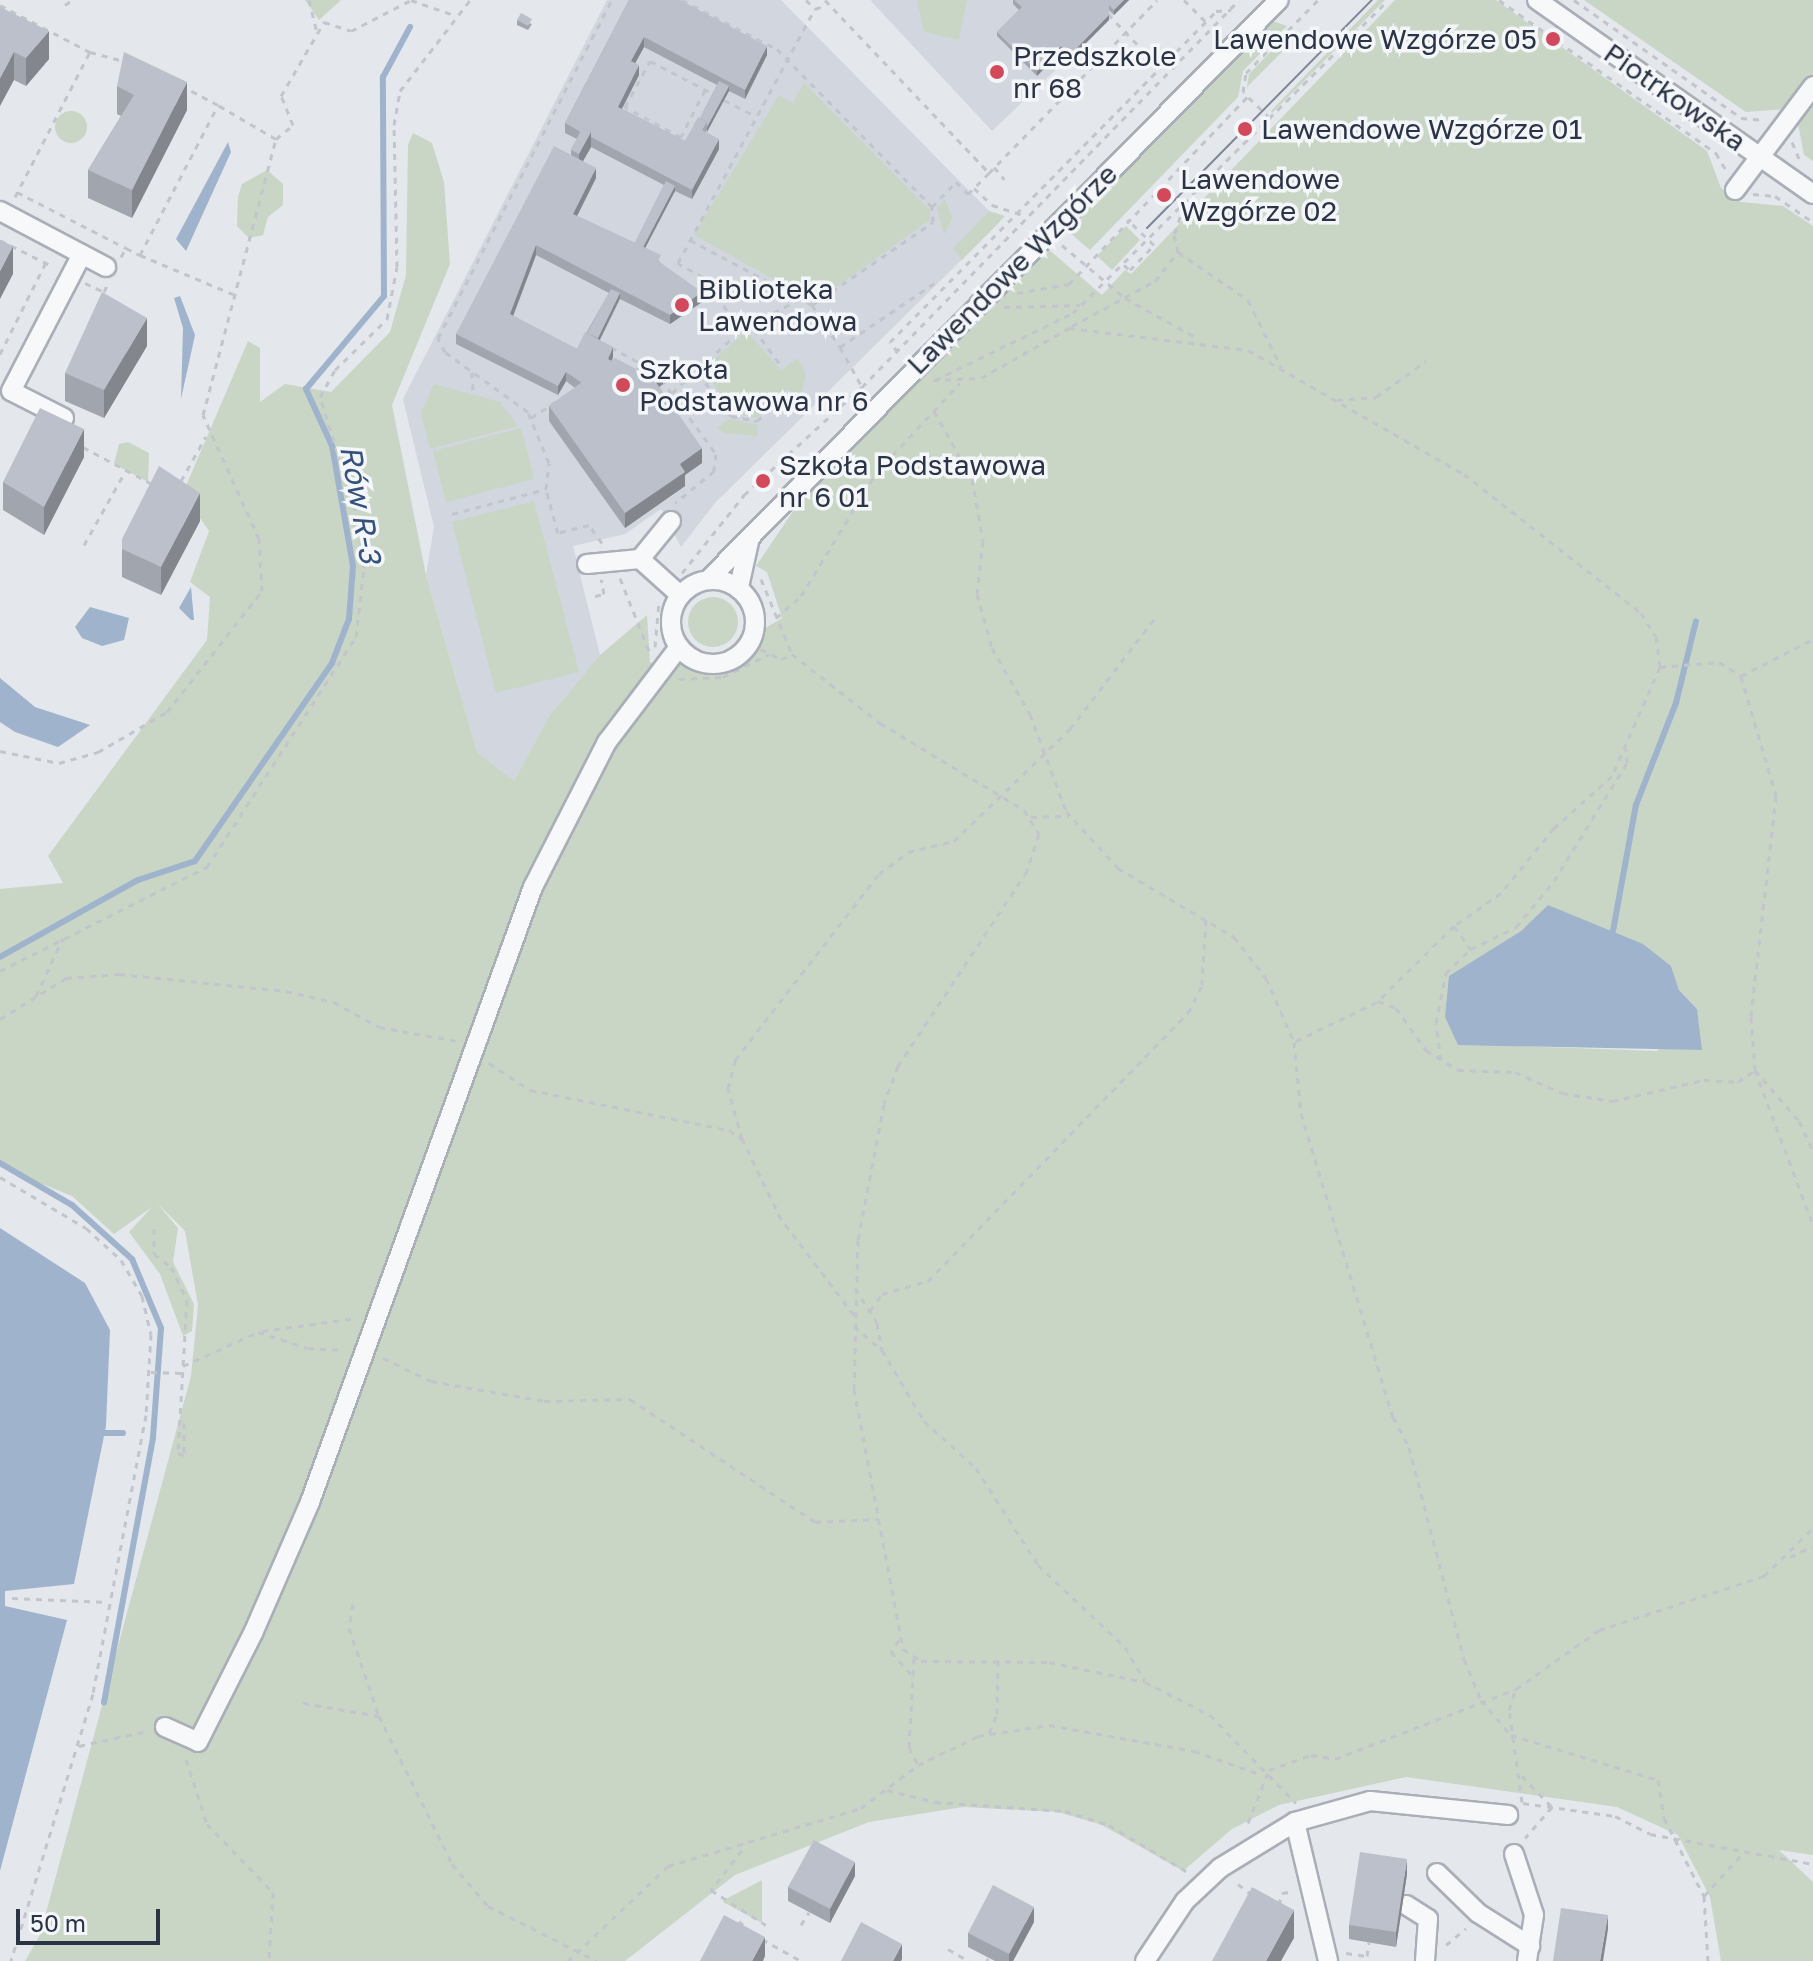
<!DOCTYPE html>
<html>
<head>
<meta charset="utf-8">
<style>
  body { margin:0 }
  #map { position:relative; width:1813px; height:1961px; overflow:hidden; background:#e4e7ec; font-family:"Golos Text",sans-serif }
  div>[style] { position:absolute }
  .built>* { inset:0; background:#d2d6de }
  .green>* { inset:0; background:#c9d6c5 }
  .round { border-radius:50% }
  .water>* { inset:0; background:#9fb4cc }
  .stream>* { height:6px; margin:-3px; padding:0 3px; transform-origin:3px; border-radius:3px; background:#9fb4cc }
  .path>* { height:3px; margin-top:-1.5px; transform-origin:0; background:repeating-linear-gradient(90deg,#c2c5cb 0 6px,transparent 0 12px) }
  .roads { filter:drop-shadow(2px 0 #a9aeb7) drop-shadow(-2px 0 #a9aeb7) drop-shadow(0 2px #a9aeb7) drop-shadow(0 -2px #a9aeb7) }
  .minor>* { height:18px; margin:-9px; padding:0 9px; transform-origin:9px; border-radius:9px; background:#f7f8fa }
  .minor>.ring { margin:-9px; padding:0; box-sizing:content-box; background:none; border:18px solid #f7f8fa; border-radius:50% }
  .tram>* { height:2px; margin:-1px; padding:0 1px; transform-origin:1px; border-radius:1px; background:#7d8696 }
  .wall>* { inset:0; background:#a1a5ae }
  .shaded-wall>* { inset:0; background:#83868d }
  .building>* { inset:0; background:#bbc0ca }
  .dots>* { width:22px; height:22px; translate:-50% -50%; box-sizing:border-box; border:4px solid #f4f6f9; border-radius:50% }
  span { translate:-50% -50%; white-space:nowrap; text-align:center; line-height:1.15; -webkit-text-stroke:7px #f4f6f9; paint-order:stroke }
  .poi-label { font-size:28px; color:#2b3445 }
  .right { translate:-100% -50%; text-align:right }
  .left { translate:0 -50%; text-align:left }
  .street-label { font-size:28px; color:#2b3445 }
  .water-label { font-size:30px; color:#34527a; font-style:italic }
  .scale { position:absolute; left:16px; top:1909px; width:144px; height:36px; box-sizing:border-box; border:4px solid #2b3445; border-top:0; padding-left:10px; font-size:24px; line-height:28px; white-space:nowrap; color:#2b3445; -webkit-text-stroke:6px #f4f6f9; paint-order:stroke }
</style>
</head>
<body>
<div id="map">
  <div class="built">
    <div style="clip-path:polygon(607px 0,781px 0,1000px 222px,715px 503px,681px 547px,661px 509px,625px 534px,573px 546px,600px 655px,549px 716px,514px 781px,477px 752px,426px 575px,434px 527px,403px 399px)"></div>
    <div style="clip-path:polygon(1129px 0,992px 131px,871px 1px,872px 0)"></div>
  </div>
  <div class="green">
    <div style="clip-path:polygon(305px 0,341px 0,319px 20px)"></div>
    <div style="clip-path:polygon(917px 0,967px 0,959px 40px,924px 32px)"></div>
    <div style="clip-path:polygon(1378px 0,1385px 0,1272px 113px,1271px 111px)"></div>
    <div style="clip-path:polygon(evenodd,1395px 0,1496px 0,1707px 151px,1721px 188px,1741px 202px,1783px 206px,1813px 226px,1813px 1855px,1779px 1850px,1813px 1882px,1813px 1961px,1721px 1961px,1710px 1897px,1678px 1835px,1617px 1807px,1406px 1777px,1279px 1805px,1232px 1829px,1183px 1871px,1102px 1825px,1058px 1812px,963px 1807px,869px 1822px,735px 1875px,625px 1961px,25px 1961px,40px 1935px,191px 1376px,198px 1305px,185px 1231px,157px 1203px,178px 1228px,173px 1262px,194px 1304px,192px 1331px,183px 1336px,160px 1274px,129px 1232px,152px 1207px,114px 1234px,72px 1196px,0 1167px,0 889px,63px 883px,48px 856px,207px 640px,210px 597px,190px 582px,209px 531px,183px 493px,248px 341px,260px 348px,260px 402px,285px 384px,331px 392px,390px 332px,406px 275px,408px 145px,413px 133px,432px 143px,444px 182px,450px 264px,392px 405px,426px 575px,477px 752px,514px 781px,549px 716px,600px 655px,647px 615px,650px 662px,664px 670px,677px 661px,712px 674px,733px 670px,753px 652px,762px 630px,782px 618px,767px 572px,756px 566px,804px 495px,1048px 249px,1102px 295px,1125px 270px,1131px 274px,1395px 0,1548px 905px,1671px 966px,1679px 990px,1697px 1009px,1657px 1051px,1458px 1044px,1449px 977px,1521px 931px,1548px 905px)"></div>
    <div style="clip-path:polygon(1584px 0,1813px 0,1813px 74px,1785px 109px,1746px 112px)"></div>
    <div style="clip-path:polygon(1273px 21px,1287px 26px,1243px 71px,1238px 97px,1090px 250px,1084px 245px,1067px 230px)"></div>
    <div style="clip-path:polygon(1290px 32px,1287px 47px,1247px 87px,1249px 74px)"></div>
    <div style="clip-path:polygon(804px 83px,930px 210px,930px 220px,815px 302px,694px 235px,779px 95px,793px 103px)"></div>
    <div style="clip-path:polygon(1813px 99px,1813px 161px,1804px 155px,1797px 118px)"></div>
    <div class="round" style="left:55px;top:111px;width:32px;height:32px"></div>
    <div style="clip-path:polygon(267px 170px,283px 184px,283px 205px,268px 217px,263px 235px,249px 238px,237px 226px,238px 197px,242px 184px)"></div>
    <div style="clip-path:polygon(945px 199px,952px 218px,944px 235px,937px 208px)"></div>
    <div style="clip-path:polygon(989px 211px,1005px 216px,962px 260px,953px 249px)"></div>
    <div style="clip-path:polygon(1126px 226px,1140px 240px,1112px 270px,1097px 256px)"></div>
    <div style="clip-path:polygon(746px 331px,781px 370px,798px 358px,806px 375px,801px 394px,787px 390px,757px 418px,733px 413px,703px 369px)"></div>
    <div style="clip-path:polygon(434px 384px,500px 402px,518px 426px,430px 449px,421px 413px)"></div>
    <div style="clip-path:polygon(729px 419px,758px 425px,757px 436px,724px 433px,717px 427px)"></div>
    <div style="clip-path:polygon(521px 428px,534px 479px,446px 502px,433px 451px)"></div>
    <div style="clip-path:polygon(128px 442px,149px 453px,148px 482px,114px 464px,119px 444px)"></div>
    <div style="clip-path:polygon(534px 501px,579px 672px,496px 693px,452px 522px)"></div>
    <div class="round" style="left:688px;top:597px;width:50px;height:50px"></div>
    <div style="clip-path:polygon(762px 1880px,762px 1923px,723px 1902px,724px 1900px)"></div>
  </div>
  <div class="water">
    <div style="clip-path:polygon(228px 142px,231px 152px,186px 251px,176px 239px)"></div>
    <div style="clip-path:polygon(180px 296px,195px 335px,181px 399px,183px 328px,174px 298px)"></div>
    <div style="clip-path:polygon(191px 587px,194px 620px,191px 620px,179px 608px)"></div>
    <div style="clip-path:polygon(90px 607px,129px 618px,124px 640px,102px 646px,82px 638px,75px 627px)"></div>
    <div style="clip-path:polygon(0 678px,35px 707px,90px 725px,58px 747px,15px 732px,0 722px)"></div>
    <div style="clip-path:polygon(1548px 905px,1643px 944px,1671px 966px,1679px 990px,1697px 1009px,1702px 1050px,1458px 1045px,1445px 1017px,1449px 976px,1521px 931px)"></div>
    <div style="clip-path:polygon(0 1228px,85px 1283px,110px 1330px,106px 1426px,74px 1584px,5px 1591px,5px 1606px,67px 1620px,0 1871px)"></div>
  </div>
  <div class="stream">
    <div style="left:1613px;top:931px;width:128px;rotate:-79.7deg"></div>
    <div style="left:1636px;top:805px;width:110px;rotate:-68.6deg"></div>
    <div style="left:1676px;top:703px;width:84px;rotate:-76.3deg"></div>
    <div style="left:0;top:957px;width:158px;rotate:-29.2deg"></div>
    <div style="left:138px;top:880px;width:60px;rotate:-18.4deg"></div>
    <div style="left:195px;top:861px;width:241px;rotate:-55.3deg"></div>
    <div style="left:332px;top:663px;width:47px;rotate:-68.9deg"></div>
    <div style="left:349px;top:619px;width:53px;rotate:-85.7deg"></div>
    <div style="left:353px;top:566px;width:122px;rotate:-99.9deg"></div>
    <div style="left:332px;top:446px;width:63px;rotate:-114.5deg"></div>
    <div style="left:306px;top:389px;width:121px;rotate:-50deg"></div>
    <div style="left:384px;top:296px;width:219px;rotate:-90.3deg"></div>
    <div style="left:383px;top:77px;width:57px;rotate:-61.6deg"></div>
    <div style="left:0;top:1163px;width:83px;rotate:30.3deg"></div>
    <div style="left:72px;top:1205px;width:81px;rotate:42deg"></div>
    <div style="left:132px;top:1259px;width:75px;rotate:67.2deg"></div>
    <div style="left:161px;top:1328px;width:110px;rotate:94.2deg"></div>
    <div style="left:153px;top:1438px;width:269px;rotate:100.5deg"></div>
    <div style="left:100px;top:1433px;width:23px"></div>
  </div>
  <div class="path">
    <div style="left:309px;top:0;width:34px;rotate:76deg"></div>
    <div style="left:682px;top:0;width:107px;rotate:27.3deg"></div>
    <div style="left:777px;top:49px;width:221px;rotate:45.5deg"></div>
    <div style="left:932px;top:207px;width:35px;rotate:-46deg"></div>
    <div style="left:956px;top:182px;width:17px;rotate:45deg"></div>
    <div style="left:968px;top:194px;width:30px;rotate:-45deg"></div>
    <div style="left:806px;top:0;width:13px;rotate:45deg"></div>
    <div style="left:815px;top:9px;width:12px;rotate:-20deg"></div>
    <div style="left:825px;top:0;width:238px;rotate:46.5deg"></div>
    <div style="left:989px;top:173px;width:241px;rotate:-45.8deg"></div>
    <div style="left:1184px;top:0;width:31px;rotate:45deg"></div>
    <div style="left:1499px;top:0;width:266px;rotate:35.2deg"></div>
    <div style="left:1716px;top:153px;width:20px;rotate:60deg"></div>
    <div style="left:1574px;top:0;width:204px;rotate:35.2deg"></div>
    <div style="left:1741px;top:118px;width:21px;rotate:5deg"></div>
    <div style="left:0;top:5px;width:102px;rotate:27.6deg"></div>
    <div style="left:90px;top:52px;width:35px;rotate:15deg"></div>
    <div style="left:65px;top:5px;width:9px;rotate:-36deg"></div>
    <div style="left:1108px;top:14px;width:42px;rotate:46deg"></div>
    <div style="left:705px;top:90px;width:53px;rotate:117.1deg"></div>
    <div style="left:681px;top:137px;width:64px;rotate:-151.8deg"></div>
    <div style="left:625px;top:107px;width:52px;rotate:-61.5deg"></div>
    <div style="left:650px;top:61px;width:72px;rotate:27.3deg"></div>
    <div style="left:724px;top:100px;width:33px;rotate:27deg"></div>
    <div style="left:1270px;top:118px;width:37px;rotate:-136deg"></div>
    <div style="left:1243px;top:92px;width:19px;rotate:-81deg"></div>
    <div style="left:1246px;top:73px;width:103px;rotate:-45.4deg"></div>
    <div style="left:276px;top:139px;width:22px;rotate:-39deg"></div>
    <div style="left:293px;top:125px;width:31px;rotate:-112deg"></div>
    <div style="left:281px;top:96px;width:86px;rotate:-59.8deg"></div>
    <div style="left:324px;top:22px;width:28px;rotate:18deg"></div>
    <div style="left:351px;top:31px;width:68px;rotate:-27.3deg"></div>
    <div style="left:411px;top:0;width:46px;rotate:19.2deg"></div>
    <div style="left:1792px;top:142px;width:21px;rotate:67deg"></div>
    <div style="left:994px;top:167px;width:16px;rotate:50deg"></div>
    <div style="left:974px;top:188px;width:25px;rotate:43deg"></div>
    <div style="left:992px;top:205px;width:33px;rotate:18deg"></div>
    <div style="left:17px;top:192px;width:123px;rotate:27.2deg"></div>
    <div style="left:1753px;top:194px;width:22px;rotate:5deg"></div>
    <div style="left:1775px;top:196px;width:46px;rotate:34.4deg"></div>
    <div style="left:15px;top:197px;width:163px;rotate:-62.7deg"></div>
    <div style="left:1184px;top:205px;width:32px;rotate:108deg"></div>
    <div style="left:1174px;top:235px;width:17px;rotate:77deg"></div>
    <div style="left:1178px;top:252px;width:85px;rotate:34.4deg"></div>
    <div style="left:1248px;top:300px;width:75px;rotate:63.8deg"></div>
    <div style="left:0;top:240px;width:60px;rotate:26.6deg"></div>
    <div style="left:690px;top:240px;width:138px;rotate:28deg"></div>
    <div style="left:812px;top:305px;width:147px;rotate:-34.4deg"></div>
    <div style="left:933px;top:222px;width:15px;rotate:-94deg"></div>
    <div style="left:1062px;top:245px;width:82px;rotate:40.1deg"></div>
    <div style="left:1125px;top:298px;width:82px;rotate:29.1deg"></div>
    <div style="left:140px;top:255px;width:101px;rotate:22.8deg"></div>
    <div style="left:121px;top:257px;width:10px;rotate:-61deg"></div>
    <div style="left:126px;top:248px;width:16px;rotate:27deg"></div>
    <div style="left:140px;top:255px;width:169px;rotate:-62.5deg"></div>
    <div style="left:218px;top:105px;width:36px;rotate:-152deg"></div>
    <div style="left:1124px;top:265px;width:8px;rotate:40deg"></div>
    <div style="left:1130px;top:270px;width:35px;rotate:-46deg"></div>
    <div style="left:1154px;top:245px;width:37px;rotate:-136deg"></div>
    <div style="left:85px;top:283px;width:21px;rotate:25deg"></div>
    <div style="left:104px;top:292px;width:8px;rotate:-67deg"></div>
    <div style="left:1017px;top:293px;width:53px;rotate:-9.8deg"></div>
    <div style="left:1069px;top:284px;width:260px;rotate:-46.4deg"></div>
    <div style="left:800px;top:299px;width:67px;rotate:152.3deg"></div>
    <div style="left:741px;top:330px;width:65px;rotate:-125.6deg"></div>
    <div style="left:703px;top:277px;width:29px;rotate:-151deg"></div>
    <div style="left:678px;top:263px;width:289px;rotate:-61.7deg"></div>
    <div style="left:812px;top:305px;width:50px;rotate:56.3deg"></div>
    <div style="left:840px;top:347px;width:116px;rotate:-34.1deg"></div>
    <div style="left:1004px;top:307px;width:76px;rotate:-1.5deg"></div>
    <div style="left:1072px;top:326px;width:94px;rotate:-28.5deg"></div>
    <div style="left:1155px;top:281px;width:37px;rotate:-52deg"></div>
    <div style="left:754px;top:329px;width:47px;rotate:53.6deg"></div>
    <div style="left:611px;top:347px;width:37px;rotate:29deg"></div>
    <div style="left:840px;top:347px;width:46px;rotate:61.2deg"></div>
    <div style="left:898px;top:352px;width:13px;rotate:-129deg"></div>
    <div style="left:890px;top:342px;width:465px;rotate:-45.4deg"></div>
    <div style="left:1216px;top:11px;width:15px;rotate:-4deg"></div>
    <div style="left:0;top:354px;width:101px;rotate:-63.4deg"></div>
    <div style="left:472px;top:372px;width:22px;rotate:87deg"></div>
    <div style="left:698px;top:373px;width:54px;rotate:52.5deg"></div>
    <div style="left:731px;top:416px;width:26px;rotate:11deg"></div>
    <div style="left:757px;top:421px;width:40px;rotate:-42deg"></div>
    <div style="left:661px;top:379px;width:93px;rotate:53.7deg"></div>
    <div style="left:716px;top:454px;width:17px;rotate:97deg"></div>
    <div style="left:714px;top:471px;width:50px;rotate:140.6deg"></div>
    <div style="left:933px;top:380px;width:48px;rotate:-2.4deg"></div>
    <div style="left:981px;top:378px;width:101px;rotate:-29.6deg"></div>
    <div style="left:1069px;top:328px;width:180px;rotate:7deg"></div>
    <div style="left:1248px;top:350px;width:249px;rotate:29.9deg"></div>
    <div style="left:1464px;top:474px;width:225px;rotate:38.1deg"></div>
    <div style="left:1641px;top:613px;width:28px;rotate:58deg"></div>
    <div style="left:1656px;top:637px;width:30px;rotate:82deg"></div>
    <div style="left:1660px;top:667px;width:119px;rotate:113.8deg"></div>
    <div style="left:1612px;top:776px;width:78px;rotate:138.1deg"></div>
    <div style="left:1554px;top:828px;width:84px;rotate:129.2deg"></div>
    <div style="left:1501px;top:893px;width:57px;rotate:144.9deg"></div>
    <div style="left:1454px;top:926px;width:107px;rotate:135.4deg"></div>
    <div style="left:1378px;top:1001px;width:19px;rotate:21deg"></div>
    <div style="left:1396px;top:1008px;width:52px;rotate:54.5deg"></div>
    <div style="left:1426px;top:1050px;width:38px;rotate:32deg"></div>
    <div style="left:1458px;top:1070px;width:57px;rotate:2deg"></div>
    <div style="left:1515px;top:1072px;width:51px;rotate:24.1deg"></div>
    <div style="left:1562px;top:1093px;width:51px;rotate:9.1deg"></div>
    <div style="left:1612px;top:1101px;width:94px;rotate:-12.9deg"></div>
    <div style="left:1704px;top:1080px;width:34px;rotate:3deg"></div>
    <div style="left:1738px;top:1082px;width:21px;rotate:-35deg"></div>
    <div style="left:1755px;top:1070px;width:67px;rotate:49.2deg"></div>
    <div style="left:1799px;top:1121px;width:33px;rotate:65deg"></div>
    <div style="left:935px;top:380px;width:153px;rotate:-25.9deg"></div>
    <div style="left:1073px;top:313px;width:444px;rotate:-44.8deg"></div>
    <div style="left:672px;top:393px;width:93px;rotate:-42.4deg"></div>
    <div style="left:1337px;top:400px;width:39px;rotate:-4deg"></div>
    <div style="left:1376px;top:397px;width:62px;rotate:-35.8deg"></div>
    <div style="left:934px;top:411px;width:78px;rotate:60.8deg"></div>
    <div style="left:972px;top:479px;width:63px;rotate:79.9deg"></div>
    <div style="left:983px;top:541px;width:53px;rotate:96.5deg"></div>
    <div style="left:977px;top:594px;width:56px;rotate:74.5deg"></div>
    <div style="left:992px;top:648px;width:76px;rotate:60.1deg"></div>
    <div style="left:1030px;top:714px;width:103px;rotate:69.6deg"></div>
    <div style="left:1066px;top:811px;width:77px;rotate:47.6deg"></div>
    <div style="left:1118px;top:868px;width:135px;rotate:30.7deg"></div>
    <div style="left:1234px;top:937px;width:52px;rotate:52deg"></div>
    <div style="left:1266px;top:978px;width:70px;rotate:66.4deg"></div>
    <div style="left:531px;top:418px;width:43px;rotate:-33.7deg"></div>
    <div style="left:83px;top:447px;width:81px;rotate:28.2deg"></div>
    <div style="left:181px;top:481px;width:51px;rotate:-60.9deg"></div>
    <div style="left:452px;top:514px;width:97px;rotate:-14.9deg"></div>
    <div style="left:602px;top:543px;width:22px;rotate:-126deg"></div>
    <div style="left:589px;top:525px;width:32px;rotate:166deg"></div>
    <div style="left:558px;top:533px;width:46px;rotate:-105.3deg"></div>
    <div style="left:546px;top:489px;width:26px;rotate:-83deg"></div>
    <div style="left:549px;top:463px;width:55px;rotate:-112.4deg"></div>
    <div style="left:528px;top:412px;width:102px;rotate:-144.1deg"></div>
    <div style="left:445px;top:352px;width:16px;rotate:-117deg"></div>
    <div style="left:438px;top:338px;width:380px;rotate:-62.8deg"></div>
    <div style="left:84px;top:545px;width:84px;rotate:-60.7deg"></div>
    <div style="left:682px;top:573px;width:100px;rotate:-51.5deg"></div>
    <div style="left:744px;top:495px;width:160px;rotate:-42.5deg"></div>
    <div style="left:862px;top:387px;width:540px;rotate:-45.75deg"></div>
    <div style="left:620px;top:578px;width:84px;rotate:68.3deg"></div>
    <div style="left:761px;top:579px;width:81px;rotate:67.5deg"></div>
    <div style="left:792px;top:654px;width:112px;rotate:38.1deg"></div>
    <div style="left:880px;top:723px;width:168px;rotate:31.1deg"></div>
    <div style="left:1024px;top:810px;width:28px;rotate:58deg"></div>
    <div style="left:1039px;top:834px;width:39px;rotate:108deg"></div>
    <div style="left:1027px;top:871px;width:234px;rotate:123.5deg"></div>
    <div style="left:898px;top:1066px;width:40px;rotate:110.2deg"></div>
    <div style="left:884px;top:1104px;width:138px;rotate:100.8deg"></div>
    <div style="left:858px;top:1240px;width:149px;rotate:91.5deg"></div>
    <div style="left:854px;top:1389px;width:265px;rotate:79.3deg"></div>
    <div style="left:903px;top:1649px;width:22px;rotate:34deg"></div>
    <div style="left:921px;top:1661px;width:128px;rotate:0.4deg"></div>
    <div style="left:1049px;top:1662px;width:98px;rotate:11.8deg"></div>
    <div style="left:1145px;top:1682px;width:73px;rotate:26.9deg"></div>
    <div style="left:1210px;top:1715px;width:123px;rotate:45.7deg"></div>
    <div style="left:595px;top:596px;width:9px;rotate:-13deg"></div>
    <div style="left:604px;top:594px;width:15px;rotate:-101deg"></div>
    <div style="left:776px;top:618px;width:33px;rotate:-41deg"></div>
    <div style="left:801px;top:596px;width:144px;rotate:-58.6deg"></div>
    <div style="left:876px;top:473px;width:123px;rotate:-47deg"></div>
    <div style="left:750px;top:644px;width:34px;rotate:26deg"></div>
    <div style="left:781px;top:659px;width:12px;rotate:-24deg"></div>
    <div style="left:655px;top:647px;width:46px;rotate:-85deg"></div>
    <div style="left:1660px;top:667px;width:59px;rotate:-4.8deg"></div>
    <div style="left:1719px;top:662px;width:26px;rotate:32deg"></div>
    <div style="left:1741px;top:676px;width:125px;rotate:73.7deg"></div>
    <div style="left:1776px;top:796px;width:222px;rotate:96.5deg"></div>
    <div style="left:1751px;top:1017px;width:53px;rotate:85.7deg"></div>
    <div style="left:1755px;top:1070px;width:165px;rotate:69.5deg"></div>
    <div style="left:1741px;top:676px;width:81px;rotate:-27.2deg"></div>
    <div style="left:679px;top:679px;width:44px;rotate:-2.6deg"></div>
    <div style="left:723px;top:677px;width:52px;rotate:-26.1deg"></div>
    <div style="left:0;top:751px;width:60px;rotate:11.5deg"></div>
    <div style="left:59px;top:763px;width:41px;rotate:-15.8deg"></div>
    <div style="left:98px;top:752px;width:80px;rotate:-30.1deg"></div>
    <div style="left:167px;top:712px;width:154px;rotate:-51.9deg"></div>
    <div style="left:262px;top:591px;width:52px;rotate:-93.3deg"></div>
    <div style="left:259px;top:539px;width:136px;rotate:-114.3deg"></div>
    <div style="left:203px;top:415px;width:285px;rotate:-75.2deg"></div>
    <div style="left:276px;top:139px;width:67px;rotate:-149.6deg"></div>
    <div style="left:1031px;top:817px;width:38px;rotate:-2deg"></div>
    <div style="left:1454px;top:926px;width:29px;rotate:54deg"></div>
    <div style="left:0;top:971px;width:232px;rotate:-26.7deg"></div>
    <div style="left:207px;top:867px;width:274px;rotate:-57.1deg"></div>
    <div style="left:356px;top:637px;width:69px;rotate:-83.4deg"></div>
    <div style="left:364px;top:568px;width:46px;rotate:-96.2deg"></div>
    <div style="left:359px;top:522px;width:131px;rotate:-107.3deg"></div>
    <div style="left:320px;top:397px;width:31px;rotate:-61deg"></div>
    <div style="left:335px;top:370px;width:73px;rotate:-44.4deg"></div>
    <div style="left:387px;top:319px;width:53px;rotate:-79.1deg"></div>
    <div style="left:397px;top:267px;width:142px;rotate:-91.2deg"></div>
    <div style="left:394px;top:125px;width:35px;rotate:-80deg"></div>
    <div style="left:400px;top:91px;width:115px;rotate:-52.4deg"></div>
    <div style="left:36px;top:996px;width:64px;rotate:-65deg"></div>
    <div style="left:1377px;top:1002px;width:92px;rotate:154.3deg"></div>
    <div style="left:1294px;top:1042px;width:71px;rotate:84.4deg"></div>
    <div style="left:1301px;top:1113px;width:318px;rotate:73.2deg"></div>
    <div style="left:1393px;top:1417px;width:34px;rotate:62deg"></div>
    <div style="left:1409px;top:1447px;width:219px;rotate:75.5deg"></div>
    <div style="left:1464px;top:1659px;width:44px;rotate:67.5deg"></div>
    <div style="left:1481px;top:1700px;width:46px;rotate:49.4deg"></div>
    <div style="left:1511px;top:1735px;width:154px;rotate:17deg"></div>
    <div style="left:1658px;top:1780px;width:38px;rotate:81deg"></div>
    <div style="left:1664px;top:1818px;width:88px;rotate:62.9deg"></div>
    <div style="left:1704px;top:1896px;width:65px;rotate:86.5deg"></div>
    <div style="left:0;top:1019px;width:78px;rotate:-31.8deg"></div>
    <div style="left:66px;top:978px;width:53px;rotate:-4.3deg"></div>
    <div style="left:119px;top:974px;width:168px;rotate:5.8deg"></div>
    <div style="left:286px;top:991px;width:49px;rotate:12.9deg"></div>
    <div style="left:334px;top:1002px;width:51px;rotate:29.1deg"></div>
    <div style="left:379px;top:1027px;width:79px;rotate:10.2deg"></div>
    <div style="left:1441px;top:1060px;width:37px;rotate:-98deg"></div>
    <div style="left:1436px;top:1023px;width:51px;rotate:-78.7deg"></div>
    <div style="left:1446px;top:973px;width:35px;rotate:-44deg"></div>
    <div style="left:1471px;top:949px;width:50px;rotate:-26.1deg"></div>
    <div style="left:1516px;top:927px;width:60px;rotate:-50.4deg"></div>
    <div style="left:1554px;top:881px;width:139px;rotate:-58.3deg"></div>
    <div style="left:1627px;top:763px;width:14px;rotate:-94deg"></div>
    <div style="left:489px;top:1063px;width:49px;rotate:33.4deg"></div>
    <div style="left:530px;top:1090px;width:203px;rotate:11.4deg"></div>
    <div style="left:729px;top:1130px;width:16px;rotate:35deg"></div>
    <div style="left:0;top:1177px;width:100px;rotate:30.7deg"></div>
    <div style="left:86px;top:1228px;width:47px;rotate:42.4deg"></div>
    <div style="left:121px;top:1260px;width:42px;rotate:59.7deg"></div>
    <div style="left:142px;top:1296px;width:39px;rotate:77deg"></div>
    <div style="left:151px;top:1334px;width:81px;rotate:93.5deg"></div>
    <div style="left:146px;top:1415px;width:284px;rotate:100.8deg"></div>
    <div style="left:93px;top:1694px;width:279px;rotate:107.1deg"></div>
    <div style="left:154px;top:1228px;width:26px;rotate:90deg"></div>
    <div style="left:154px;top:1254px;width:21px;rotate:37deg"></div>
    <div style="left:171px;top:1267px;width:37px;rotate:64deg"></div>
    <div style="left:187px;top:1300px;width:153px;rotate:93.4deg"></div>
    <div style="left:178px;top:1453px;width:12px;rotate:24deg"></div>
    <div style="left:855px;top:1288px;width:41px;rotate:57.8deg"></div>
    <div style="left:877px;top:1323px;width:27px;rotate:80deg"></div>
    <div style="left:870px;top:1311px;width:21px;rotate:-55deg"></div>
    <div style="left:882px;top:1294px;width:48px;rotate:-15.8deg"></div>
    <div style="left:928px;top:1281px;width:373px;rotate:-45.9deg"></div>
    <div style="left:1188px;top:1013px;width:31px;rotate:-63deg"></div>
    <div style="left:1202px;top:985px;width:68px;rotate:-86.6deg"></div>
    <div style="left:854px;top:1315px;width:121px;rotate:-127.2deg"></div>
    <div style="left:781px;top:1219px;width:89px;rotate:-116deg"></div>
    <div style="left:742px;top:1139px;width:52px;rotate:-105.6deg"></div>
    <div style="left:728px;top:1089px;width:30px;rotate:-76deg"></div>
    <div style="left:735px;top:1060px;width:235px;rotate:-52.3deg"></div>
    <div style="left:879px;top:874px;width:36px;rotate:-37deg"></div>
    <div style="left:908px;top:852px;width:47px;rotate:-13.4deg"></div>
    <div style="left:954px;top:841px;width:161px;rotate:-44deg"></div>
    <div style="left:1070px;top:729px;width:138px;rotate:-52.6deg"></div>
    <div style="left:854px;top:1326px;width:37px;rotate:41deg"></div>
    <div style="left:882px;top:1350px;width:82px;rotate:59.4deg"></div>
    <div style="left:924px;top:1421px;width:70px;rotate:42.1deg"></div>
    <div style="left:976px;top:1468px;width:115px;rotate:57.4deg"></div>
    <div style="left:1038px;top:1565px;width:120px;rotate:43.3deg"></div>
    <div style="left:1125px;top:1647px;width:39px;rotate:60deg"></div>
    <div style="left:262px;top:1331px;width:96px;rotate:-7.8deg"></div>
    <div style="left:383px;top:1358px;width:53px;rotate:25.6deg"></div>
    <div style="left:431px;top:1381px;width:115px;rotate:10deg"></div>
    <div style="left:544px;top:1401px;width:86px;rotate:-1.3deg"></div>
    <div style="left:630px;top:1399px;width:222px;rotate:33.6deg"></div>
    <div style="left:815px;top:1522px;width:62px;rotate:-2.8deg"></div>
    <div style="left:183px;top:1366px;width:82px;rotate:-24.4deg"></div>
    <div style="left:258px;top:1332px;width:52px;rotate:17.7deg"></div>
    <div style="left:308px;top:1348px;width:36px;rotate:3deg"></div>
    <div style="left:151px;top:1372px;width:32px;rotate:2deg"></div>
    <div style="left:184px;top:1423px;width:33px;rotate:90deg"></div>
    <div style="left:1790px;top:1557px;width:25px;rotate:-26deg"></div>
    <div style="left:12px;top:1598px;width:96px;rotate:2.4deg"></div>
    <div style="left:353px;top:1604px;width:24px;rotate:99deg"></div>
    <div style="left:349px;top:1628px;width:93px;rotate:71.2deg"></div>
    <div style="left:379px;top:1716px;width:165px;rotate:63.7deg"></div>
    <div style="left:452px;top:1864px;width:55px;rotate:49.4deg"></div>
    <div style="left:488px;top:1906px;width:122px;rotate:26.8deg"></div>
    <div style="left:899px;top:1640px;width:14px;rotate:124deg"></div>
    <div style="left:891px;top:1652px;width:31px;rotate:48deg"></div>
    <div style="left:914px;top:1658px;width:89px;rotate:93.2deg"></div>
    <div style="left:909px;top:1747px;width:20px;rotate:63deg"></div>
    <div style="left:303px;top:1703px;width:77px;rotate:9.7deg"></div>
    <div style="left:989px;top:1733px;width:21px;rotate:-67deg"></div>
    <div style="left:997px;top:1714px;width:54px;rotate:-88.9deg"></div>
    <div style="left:79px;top:1746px;width:69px;rotate:-12.6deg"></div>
    <div style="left:186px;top:1759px;width:68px;rotate:72.1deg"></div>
    <div style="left:207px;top:1824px;width:95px;rotate:45.9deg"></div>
    <div style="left:273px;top:1892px;width:69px;rotate:93.3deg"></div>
    <div style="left:1522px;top:1776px;width:43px;rotate:45.9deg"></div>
    <div style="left:1552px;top:1807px;width:41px;rotate:131.1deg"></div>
    <div style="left:887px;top:1790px;width:49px;rotate:14deg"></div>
    <div style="left:935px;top:1802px;width:130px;rotate:4deg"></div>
    <div style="left:1065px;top:1811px;width:46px;rotate:17.7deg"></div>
    <div style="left:1109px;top:1825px;width:90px;rotate:30.9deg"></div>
    <div style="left:1522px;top:1802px;width:93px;rotate:-98deg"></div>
    <div style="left:1509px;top:1710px;width:22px;rotate:-72deg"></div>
    <div style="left:1516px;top:1689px;width:102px;rotate:-35.4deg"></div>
    <div style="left:1599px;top:1630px;width:174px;rotate:-18.1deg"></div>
    <div style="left:1764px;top:1576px;width:69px;rotate:-44.4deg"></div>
    <div style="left:1523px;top:1803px;width:93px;rotate:8deg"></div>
    <div style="left:1615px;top:1816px;width:39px;rotate:27deg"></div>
    <div style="left:1650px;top:1834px;width:166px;rotate:10.4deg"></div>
    <div style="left:1248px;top:1823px;width:57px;rotate:-68.4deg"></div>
    <div style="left:1269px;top:1770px;width:45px;rotate:-19.7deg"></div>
    <div style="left:1311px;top:1755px;width:24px;rotate:9deg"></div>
    <div style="left:1335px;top:1759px;width:194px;rotate:-21.1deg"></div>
    <div style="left:742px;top:1850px;width:51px;rotate:127.8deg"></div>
    <div style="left:711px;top:1890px;width:65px;rotate:32.5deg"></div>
    <div style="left:1238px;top:1884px;width:16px;rotate:38deg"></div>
    <div style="left:1704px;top:1896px;width:61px;rotate:-47.7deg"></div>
    <div style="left:1279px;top:1905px;width:12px;rotate:-76deg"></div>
    <div style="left:1282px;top:1893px;width:7px;rotate:-8deg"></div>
    <div style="left:739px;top:1921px;width:22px;rotate:43deg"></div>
    <div style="left:801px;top:1925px;width:15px;rotate:-58deg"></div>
    <div style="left:762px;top:1939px;width:45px;rotate:29.4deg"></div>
    <div style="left:1446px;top:1945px;width:26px;rotate:-40deg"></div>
    <div style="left:948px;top:1949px;width:24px;rotate:30deg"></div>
    <div style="left:1346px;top:1953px;width:21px;rotate:8deg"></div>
    <div style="left:1367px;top:1956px;width:14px;rotate:-82deg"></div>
    <div style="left:568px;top:1961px;width:138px;rotate:-43.5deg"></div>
    <div style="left:668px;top:1866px;width:202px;rotate:-16.7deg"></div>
    <div style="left:861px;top:1808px;width:71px;rotate:-37deg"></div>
    <div style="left:918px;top:1765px;width:67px;rotate:-25.8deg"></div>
    <div style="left:978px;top:1736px;width:72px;rotate:-8.8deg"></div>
    <div style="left:1049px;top:1725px;width:147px;rotate:10.2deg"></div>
    <div style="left:1194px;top:1751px;width:72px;rotate:19.4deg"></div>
    <div style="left:987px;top:1961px;width:3px;rotate:-72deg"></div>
  </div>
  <div class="roads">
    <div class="minor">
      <div style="left:1537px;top:0;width:337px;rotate:35.1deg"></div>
      <div style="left:1735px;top:190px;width:130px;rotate:-53.1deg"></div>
      <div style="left:0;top:211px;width:120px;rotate:27.8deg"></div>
      <div style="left:64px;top:418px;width:59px;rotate:-153deg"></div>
      <div style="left:11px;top:391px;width:154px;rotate:-62.6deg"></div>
      <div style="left:640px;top:559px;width:49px;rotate:-50.8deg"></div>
      <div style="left:587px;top:564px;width:53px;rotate:-5.4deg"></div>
      <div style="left:640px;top:559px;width:54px;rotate:42deg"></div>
      <div style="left:709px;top:579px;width:812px;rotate:-45.45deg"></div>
      <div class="ring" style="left:671px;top:580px;width:66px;height:66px"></div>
      <div style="left:739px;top:587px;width:46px;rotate:-77.5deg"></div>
      <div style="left:165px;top:1727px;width:36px;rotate:24deg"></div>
      <div style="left:198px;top:1742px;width:124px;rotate:-63.2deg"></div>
      <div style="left:254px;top:1631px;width:141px;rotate:-66.5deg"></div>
      <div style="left:310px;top:1502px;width:654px;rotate:-70.07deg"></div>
      <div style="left:533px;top:887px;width:163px;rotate:-63deg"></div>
      <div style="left:607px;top:742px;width:119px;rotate:-52.8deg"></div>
      <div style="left:1295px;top:1822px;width:143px;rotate:76.6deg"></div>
      <div style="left:1514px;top:1854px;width:64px;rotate:71.8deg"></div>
      <div style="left:1534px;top:1915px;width:47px;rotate:98.7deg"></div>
      <div style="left:1437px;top:1873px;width:57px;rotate:44.3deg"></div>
      <div style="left:1478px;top:1913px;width:62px;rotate:32.4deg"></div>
      <div style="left:1406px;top:1905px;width:26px;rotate:32deg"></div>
      <div style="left:1428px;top:1919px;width:42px;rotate:94.1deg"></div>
      <div style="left:1145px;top:1961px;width:72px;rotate:-56.3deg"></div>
      <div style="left:1185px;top:1901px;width:48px;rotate:-43.3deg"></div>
      <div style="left:1220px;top:1868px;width:88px;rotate:-31.5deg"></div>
      <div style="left:1295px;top:1822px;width:78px;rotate:-15.6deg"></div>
      <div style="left:1370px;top:1801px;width:139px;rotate:5.8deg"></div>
    </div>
  </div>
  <div class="tram">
    <div style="left:1147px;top:228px;width:320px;rotate:-45.4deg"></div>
  </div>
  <div class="wall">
    <div style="clip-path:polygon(evenodd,629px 0,767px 55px,745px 99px,729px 91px,706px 132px,719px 149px,692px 199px,675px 191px,645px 248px,702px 302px,670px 324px,620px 299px,600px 340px,613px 357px,612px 361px,663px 384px,659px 387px,702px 463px,685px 475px,685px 486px,625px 528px,549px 421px,549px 406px,575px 388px,566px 381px,558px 395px,456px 344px,456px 334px,571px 155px,571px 150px,577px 139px,565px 133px,565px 123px,629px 0,644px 47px,717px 85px,700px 118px,685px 141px,622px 109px,639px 75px,635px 63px,644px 47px,629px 0,591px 147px,664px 185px,635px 243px,577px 216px,596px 178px,583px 161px,591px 147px,629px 0,536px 255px,609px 293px,577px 349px,513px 316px,536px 255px)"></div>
    <div style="clip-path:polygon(1013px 0,1129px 0,1114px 15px,1109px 10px,1109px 20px,1070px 59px,1061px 51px,1037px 76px,997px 36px,997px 32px,1019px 10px,1013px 4px)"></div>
    <div style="clip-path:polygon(0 7px,49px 59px,26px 86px,14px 80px)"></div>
    <div style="clip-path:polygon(517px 20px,532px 24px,528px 30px,517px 25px)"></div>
    <div style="clip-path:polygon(117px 86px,187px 110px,132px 218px,88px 198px,88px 170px,121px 116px,117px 114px)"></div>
    <div style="clip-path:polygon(147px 346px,104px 418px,65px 401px,65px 373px)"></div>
    <div style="clip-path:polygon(84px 457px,44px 535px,3px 510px,3px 482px)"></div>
    <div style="clip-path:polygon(200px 521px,161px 595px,122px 577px,122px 549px)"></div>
    <div style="clip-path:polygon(1407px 1874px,1396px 1947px,1349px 1939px,1349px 1925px)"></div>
    <div style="clip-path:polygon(855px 1876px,830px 1923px,788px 1901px,788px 1887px)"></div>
    <div style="clip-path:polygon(1034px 1922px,1013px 1961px,995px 1961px,968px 1947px,968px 1933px)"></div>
  </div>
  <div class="shaded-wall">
    <div style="clip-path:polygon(1124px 0,1129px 0,1114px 15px,1114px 10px)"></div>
    <div style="clip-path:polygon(1109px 15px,1109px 20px,1070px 59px,1070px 55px)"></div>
    <div style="clip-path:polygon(49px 31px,49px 59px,26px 86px,26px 58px)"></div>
    <div style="clip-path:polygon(644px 37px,644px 47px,631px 71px,631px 61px)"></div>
    <div style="clip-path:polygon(767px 46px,767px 55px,745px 99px,745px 90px)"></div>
    <div style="clip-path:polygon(1061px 46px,1061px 51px,1037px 76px,1037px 71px)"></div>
    <div style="clip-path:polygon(14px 52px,14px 80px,0 106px,0 78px)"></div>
    <div style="clip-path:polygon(639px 65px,639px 75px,618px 116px,618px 107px)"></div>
    <div style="clip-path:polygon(187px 82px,187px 110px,132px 218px,132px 190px)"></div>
    <div style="clip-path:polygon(729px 86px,729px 91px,707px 132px,707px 127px)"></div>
    <div style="clip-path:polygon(591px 132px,591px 147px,579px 168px,579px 154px)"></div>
    <div style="clip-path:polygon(719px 139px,719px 149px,692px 199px,692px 190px)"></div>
    <div style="clip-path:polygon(596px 168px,596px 178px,573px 224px,573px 214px)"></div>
    <div style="clip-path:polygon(675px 186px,675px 191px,642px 254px,642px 250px)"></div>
    <div style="clip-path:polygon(536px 245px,536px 255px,510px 324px,510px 314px)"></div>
    <div style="clip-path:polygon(13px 246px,13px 274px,0 299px,0 271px)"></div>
    <div style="clip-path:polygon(702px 292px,702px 302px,670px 324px,670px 315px)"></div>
    <div style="clip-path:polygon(620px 293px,620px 298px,596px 347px,596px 342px)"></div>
    <div style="clip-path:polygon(147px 318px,147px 346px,104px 418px,104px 390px)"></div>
    <div style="clip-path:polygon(613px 347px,613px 357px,608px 368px,608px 359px)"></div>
    <div style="clip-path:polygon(663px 370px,663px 384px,653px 392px,653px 378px)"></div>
    <div style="clip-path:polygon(566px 372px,566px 381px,558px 395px,558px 386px)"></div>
    <div style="clip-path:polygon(84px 429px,84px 457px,44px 535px,44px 507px)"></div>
    <div style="clip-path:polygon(702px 448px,702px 463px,685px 475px,685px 486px,625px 528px,625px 513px,680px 464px)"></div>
    <div style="clip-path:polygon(200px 493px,200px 521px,161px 595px,161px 567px)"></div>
    <div style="clip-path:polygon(1407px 1859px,1407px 1874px,1396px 1947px,1396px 1932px)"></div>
    <div style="clip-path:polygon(855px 1862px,855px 1876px,830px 1923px,830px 1909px)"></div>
    <div style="clip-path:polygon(1034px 1907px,1034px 1922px,1013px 1961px,1009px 1961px,1009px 1954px)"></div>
    <div style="clip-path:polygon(1294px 1910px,1294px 1938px,1281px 1961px,1266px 1961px)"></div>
    <div style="clip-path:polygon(1608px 1915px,1608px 1929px,1603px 1961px,1600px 1961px)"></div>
    <div style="clip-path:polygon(765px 1937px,765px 1956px,763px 1961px,752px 1961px)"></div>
    <div style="clip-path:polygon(902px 1944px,902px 1959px,901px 1961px,893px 1961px)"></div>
  </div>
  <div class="building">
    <div style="clip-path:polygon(629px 0,680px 0,767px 46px,745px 90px,644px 37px,631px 61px,639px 65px,618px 107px,685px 141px,698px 117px,707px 122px,702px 130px,719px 139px,692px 190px,591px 137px,591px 132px,582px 128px,581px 132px,565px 123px)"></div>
    <div style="clip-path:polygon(1014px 0,1124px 0,1114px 10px,1109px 5px,1109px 15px,1070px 55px,1061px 46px,1037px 71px,997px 32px,1022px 7px)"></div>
    <div style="clip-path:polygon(0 7px,49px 31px,26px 58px,14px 52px,0 78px)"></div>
    <div style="clip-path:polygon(521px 13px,532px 19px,528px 26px,517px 20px)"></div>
    <div style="clip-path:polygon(124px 52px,187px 82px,132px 190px,88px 170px,134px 95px,117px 86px)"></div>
    <div style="clip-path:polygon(719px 81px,729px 86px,707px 127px,707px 122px,700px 118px)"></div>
    <div style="clip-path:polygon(582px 128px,591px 132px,579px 154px,571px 150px)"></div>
    <div style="clip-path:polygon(554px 146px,596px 168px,573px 214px,661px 255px,658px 261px,702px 292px,670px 315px,536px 245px,510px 314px,577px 349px,585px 332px,613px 347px,608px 359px,612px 361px,582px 383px,566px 372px,558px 386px,456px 334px)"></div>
    <div style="clip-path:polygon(666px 181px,675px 186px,643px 247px,635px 243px)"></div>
    <div style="clip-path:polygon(0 240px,13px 246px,0 271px)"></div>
    <div style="clip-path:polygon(611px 289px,620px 293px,598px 338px,587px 333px)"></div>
    <div style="clip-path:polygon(102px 292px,147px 318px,104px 390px,65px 373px)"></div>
    <div style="clip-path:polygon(615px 358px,636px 369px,648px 360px,663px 370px,653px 378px,702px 448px,680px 464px,685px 472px,625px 513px,549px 406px)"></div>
    <div style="clip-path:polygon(40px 408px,84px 429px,44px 507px,3px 482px)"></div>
    <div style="clip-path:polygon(159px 466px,200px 493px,161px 567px,122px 549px,122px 539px)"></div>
    <div style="clip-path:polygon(814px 1840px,855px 1862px,830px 1909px,788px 1887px)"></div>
    <div style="clip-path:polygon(1360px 1852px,1407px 1859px,1396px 1932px,1349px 1925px)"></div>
    <div style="clip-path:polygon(993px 1885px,1034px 1907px,1009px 1954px,968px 1933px)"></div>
    <div style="clip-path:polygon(1252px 1887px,1294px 1910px,1266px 1961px,1212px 1961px)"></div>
    <div style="clip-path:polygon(1561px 1908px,1608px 1915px,1600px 1961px,1553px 1961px)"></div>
    <div style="clip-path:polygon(724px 1915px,765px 1937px,752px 1961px,700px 1961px)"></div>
    <div style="clip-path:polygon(861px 1922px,902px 1944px,893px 1961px,841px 1961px)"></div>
  </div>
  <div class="dots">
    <div style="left:1553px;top:39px;background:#d1495b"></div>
    <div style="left:997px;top:72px;background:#d1495b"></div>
    <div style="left:1245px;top:129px;background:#d1495b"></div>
    <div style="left:1164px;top:195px;background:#d1495b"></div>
    <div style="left:682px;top:305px;background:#d1495b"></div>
    <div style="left:623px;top:385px;background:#d1495b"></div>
    <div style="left:763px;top:481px;background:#d1495b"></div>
  </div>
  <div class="poi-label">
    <span class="right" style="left:1537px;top:39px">Lawendowe Wzgórze 05</span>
    <span class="left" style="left:1013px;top:72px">Przedszkole<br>nr 68</span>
    <span class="left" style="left:1261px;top:129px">Lawendowe Wzgórze 01</span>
    <span class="left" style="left:1180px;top:195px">Lawendowe<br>Wzgórze 02</span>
    <span class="left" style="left:698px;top:305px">Biblioteka<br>Lawendowa</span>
    <span class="left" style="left:639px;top:385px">Szkoła<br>Podstawowa nr 6</span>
    <span class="left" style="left:779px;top:481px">Szkoła Podstawowa<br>nr 6 01</span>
  </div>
  <div class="street-label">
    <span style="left:1675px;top:97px;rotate:35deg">Piotrkowska</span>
    <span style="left:1012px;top:269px;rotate:-45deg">Lawendowe Wzgórze</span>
  </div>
  <div class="water-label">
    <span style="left:361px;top:504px;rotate:80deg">Rów R-3</span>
  </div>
  <div class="scale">50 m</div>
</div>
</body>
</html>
